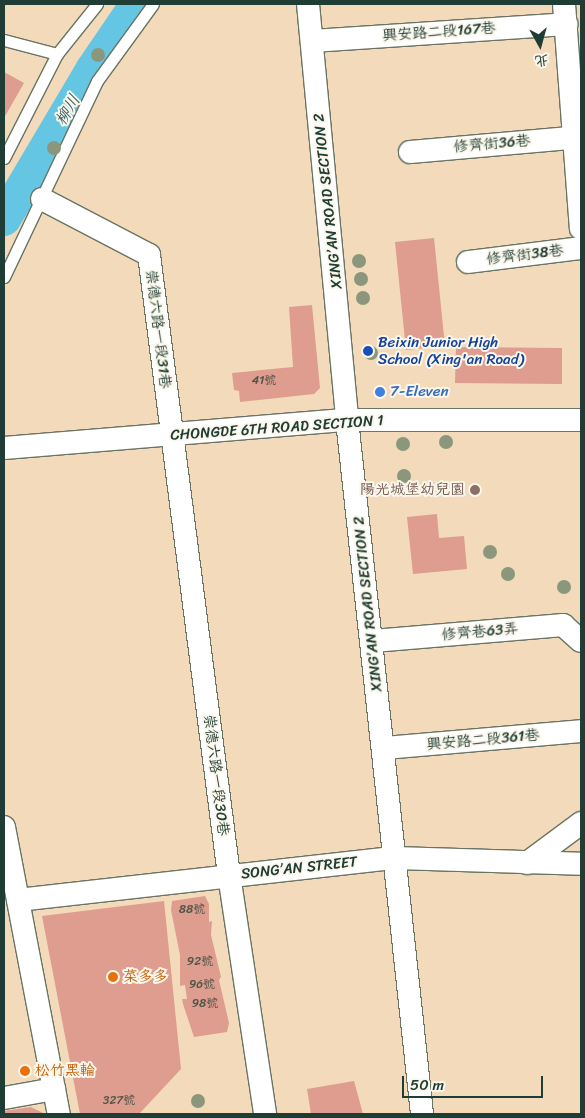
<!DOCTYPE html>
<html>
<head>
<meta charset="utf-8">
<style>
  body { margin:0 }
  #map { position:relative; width:585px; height:1118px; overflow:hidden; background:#f2daba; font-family:Sriracha,"LXGW WenKai TC",sans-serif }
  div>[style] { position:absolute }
  .river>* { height:34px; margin:-17px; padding:0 17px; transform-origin:17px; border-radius:17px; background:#64c6e3 }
  .building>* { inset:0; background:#de9d8e }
  .roads { filter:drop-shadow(1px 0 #697463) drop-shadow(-1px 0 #697463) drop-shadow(0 1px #697463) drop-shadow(0 -1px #697463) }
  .service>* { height:11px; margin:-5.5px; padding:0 5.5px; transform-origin:5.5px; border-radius:5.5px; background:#fff }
  .minor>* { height:22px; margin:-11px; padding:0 11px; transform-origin:11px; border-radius:11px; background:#fff }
  .trees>* { width:14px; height:14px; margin:-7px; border-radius:50%; background:#8b977c }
  .dots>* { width:14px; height:14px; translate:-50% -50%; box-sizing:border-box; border:2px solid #fbf7ec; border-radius:50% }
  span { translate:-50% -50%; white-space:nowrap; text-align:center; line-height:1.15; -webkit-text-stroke:4px #fbf7ec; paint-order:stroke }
  .number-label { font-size:12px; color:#4f554a }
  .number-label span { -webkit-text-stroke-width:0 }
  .street-label { font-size:15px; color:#1f3d34 }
  .transit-label { font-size:15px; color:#164399 }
  .left { translate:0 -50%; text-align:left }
  .shop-label { font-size:15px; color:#366cbe }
  .education-label { font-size:15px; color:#785e54 }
  .right { translate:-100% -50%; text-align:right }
  .food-label { font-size:15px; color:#c56008 }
  .water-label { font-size:16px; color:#305f60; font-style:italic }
  .frame { position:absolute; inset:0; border:5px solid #1f3d34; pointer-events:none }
  .north { position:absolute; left:515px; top:20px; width:50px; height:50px; -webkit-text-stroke:4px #fbf7ec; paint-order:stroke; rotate:173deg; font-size:14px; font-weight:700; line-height:20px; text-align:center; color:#1f3d34 }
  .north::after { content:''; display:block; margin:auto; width:18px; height:22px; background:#1f3d34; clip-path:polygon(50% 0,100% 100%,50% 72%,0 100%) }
  .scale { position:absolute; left:402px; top:1076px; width:141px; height:22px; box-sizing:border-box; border:2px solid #1f3d34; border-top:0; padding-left:6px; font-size:15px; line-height:18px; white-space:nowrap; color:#1f3d34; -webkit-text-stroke:4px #fbf7ec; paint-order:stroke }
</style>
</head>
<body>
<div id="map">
  <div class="river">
    <div style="left:4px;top:219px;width:173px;rotate:-59.4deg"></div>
    <div style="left:92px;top:70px;width:80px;rotate:-55.7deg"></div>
  </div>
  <div class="building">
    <div style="clip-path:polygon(4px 72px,24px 83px,4px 118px)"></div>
    <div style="clip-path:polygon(434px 238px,445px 346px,406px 350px,395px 242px)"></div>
    <div style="clip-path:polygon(312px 305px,320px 388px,314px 394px,240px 402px,239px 391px,234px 390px,232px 373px,293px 367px,289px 307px)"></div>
    <div style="clip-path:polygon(456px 347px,562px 348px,562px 384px,455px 383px)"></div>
    <div style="clip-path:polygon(437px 514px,439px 538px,464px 536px,467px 569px,413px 574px,407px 517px)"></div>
    <div style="clip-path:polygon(205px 896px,209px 904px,209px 922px,212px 921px,211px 935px,221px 977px,219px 980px,229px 1023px,227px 1032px,194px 1037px,183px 1004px,182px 999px,187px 999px,185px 985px,180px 986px,180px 955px,171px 910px,172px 901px)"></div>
    <div style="clip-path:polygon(164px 901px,181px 1069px,139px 1114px,80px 1114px,42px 916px)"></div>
    <div style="clip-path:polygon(354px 1081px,363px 1114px,311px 1114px,307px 1089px)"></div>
    <div style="clip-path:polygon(31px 1107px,45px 1114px,4px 1114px,4px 1111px)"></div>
  </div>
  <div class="roads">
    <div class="service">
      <div style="left:4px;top:40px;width:55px;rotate:14.8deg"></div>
      <div style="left:4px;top:158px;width:117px;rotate:-63deg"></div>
      <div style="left:57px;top:54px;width:64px;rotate:-51.3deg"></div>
      <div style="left:4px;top:277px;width:217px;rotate:-64.6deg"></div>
      <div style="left:97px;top:81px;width:95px;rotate:-54deg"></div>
    </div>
    <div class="minor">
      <div style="left:308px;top:4px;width:418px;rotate:84.6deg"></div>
      <div style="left:347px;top:420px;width:698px;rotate:83.83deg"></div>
      <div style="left:564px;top:4px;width:225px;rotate:85.7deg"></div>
      <div style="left:312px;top:41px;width:255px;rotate:-3.8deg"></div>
      <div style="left:410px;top:152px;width:172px;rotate:-5deg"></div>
      <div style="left:42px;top:199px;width:121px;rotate:27.6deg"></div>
      <div style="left:149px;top:255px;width:625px;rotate:82.65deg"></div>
      <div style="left:229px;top:875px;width:242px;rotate:81.4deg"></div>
      <div style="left:468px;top:262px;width:114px;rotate:-7.1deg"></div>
      <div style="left:4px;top:448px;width:344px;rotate:-4.7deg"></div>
      <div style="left:347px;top:420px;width:234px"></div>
      <div style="left:373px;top:641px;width:191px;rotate:-4.8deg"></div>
      <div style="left:563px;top:625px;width:24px;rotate:42deg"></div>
      <div style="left:384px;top:748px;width:198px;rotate:-4.9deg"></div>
      <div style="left:4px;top:827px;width:292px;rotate:79.2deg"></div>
      <div style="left:527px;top:863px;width:67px;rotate:-36.5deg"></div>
      <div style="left:18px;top:900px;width:379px;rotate:-6.4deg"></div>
      <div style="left:395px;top:858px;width:186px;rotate:1.8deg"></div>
      <div style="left:4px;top:1098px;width:51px;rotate:-10.2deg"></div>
    </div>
  </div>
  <div class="trees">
    <div style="left:98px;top:55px"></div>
    <div style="left:54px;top:148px"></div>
    <div style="left:359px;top:261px"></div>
    <div style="left:361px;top:279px"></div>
    <div style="left:363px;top:298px"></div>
    <div style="left:371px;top:353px"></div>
    <div style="left:446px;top:442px"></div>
    <div style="left:403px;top:444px"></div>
    <div style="left:404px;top:476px"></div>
    <div style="left:490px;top:552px"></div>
    <div style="left:508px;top:574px"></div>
    <div style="left:564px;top:587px"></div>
    <div style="left:198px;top:1101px"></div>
  </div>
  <div class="dots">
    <div style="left:368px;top:351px;background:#1a4fb4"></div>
    <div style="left:380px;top:392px;background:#3f7fe0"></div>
    <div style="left:475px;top:490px;background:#8d6e63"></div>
    <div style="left:113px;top:977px;background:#e8710a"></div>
    <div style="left:25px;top:1071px;background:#e8710a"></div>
  </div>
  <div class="number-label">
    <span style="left:264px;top:381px">41號</span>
    <span style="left:192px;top:910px">88號</span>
    <span style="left:200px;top:962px">92號</span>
    <span style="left:202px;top:985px">96號</span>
    <span style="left:205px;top:1004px">98號</span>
    <span style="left:119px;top:1101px">327號</span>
  </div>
  <div class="street-label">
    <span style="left:439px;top:32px;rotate:-4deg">興安路二段167巷</span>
    <span style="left:492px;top:144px;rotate:-5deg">修齊街36巷</span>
    <span style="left:328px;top:201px;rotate:-96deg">XING’AN ROAD SECTION 2</span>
    <span style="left:525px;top:255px;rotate:-7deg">修齊街38巷</span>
    <span style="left:158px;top:329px;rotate:83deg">崇德六路一段31巷</span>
    <span style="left:277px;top:428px;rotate:-4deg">CHONGDE 6TH ROAD SECTION 1</span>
    <span style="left:368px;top:604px;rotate:-96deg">XING’AN ROAD SECTION 2</span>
    <span style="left:480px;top:632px;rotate:-5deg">修齊巷63弄</span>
    <span style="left:483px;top:740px;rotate:-5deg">興安路二段361巷</span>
    <span style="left:216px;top:775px;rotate:83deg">崇德六路一段30巷</span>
    <span style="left:299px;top:868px;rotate:-6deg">SONG’AN STREET</span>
  </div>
  <div class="transit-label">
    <span class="left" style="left:378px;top:351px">Beixin Junior High<br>School (Xing'an Road)</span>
  </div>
  <div class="shop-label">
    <span class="left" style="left:390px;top:392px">7-Eleven</span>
  </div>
  <div class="education-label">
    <span class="right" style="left:465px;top:490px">陽光城堡幼兒園</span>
  </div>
  <div class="food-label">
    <span class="left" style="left:123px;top:977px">菜多多</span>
    <span class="left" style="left:35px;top:1071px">松竹黑輪</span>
  </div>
  <div class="water-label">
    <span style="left:68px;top:110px;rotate:-59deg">柳川</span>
  </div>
  <div class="frame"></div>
  <div class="north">北</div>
  <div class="scale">50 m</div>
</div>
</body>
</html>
